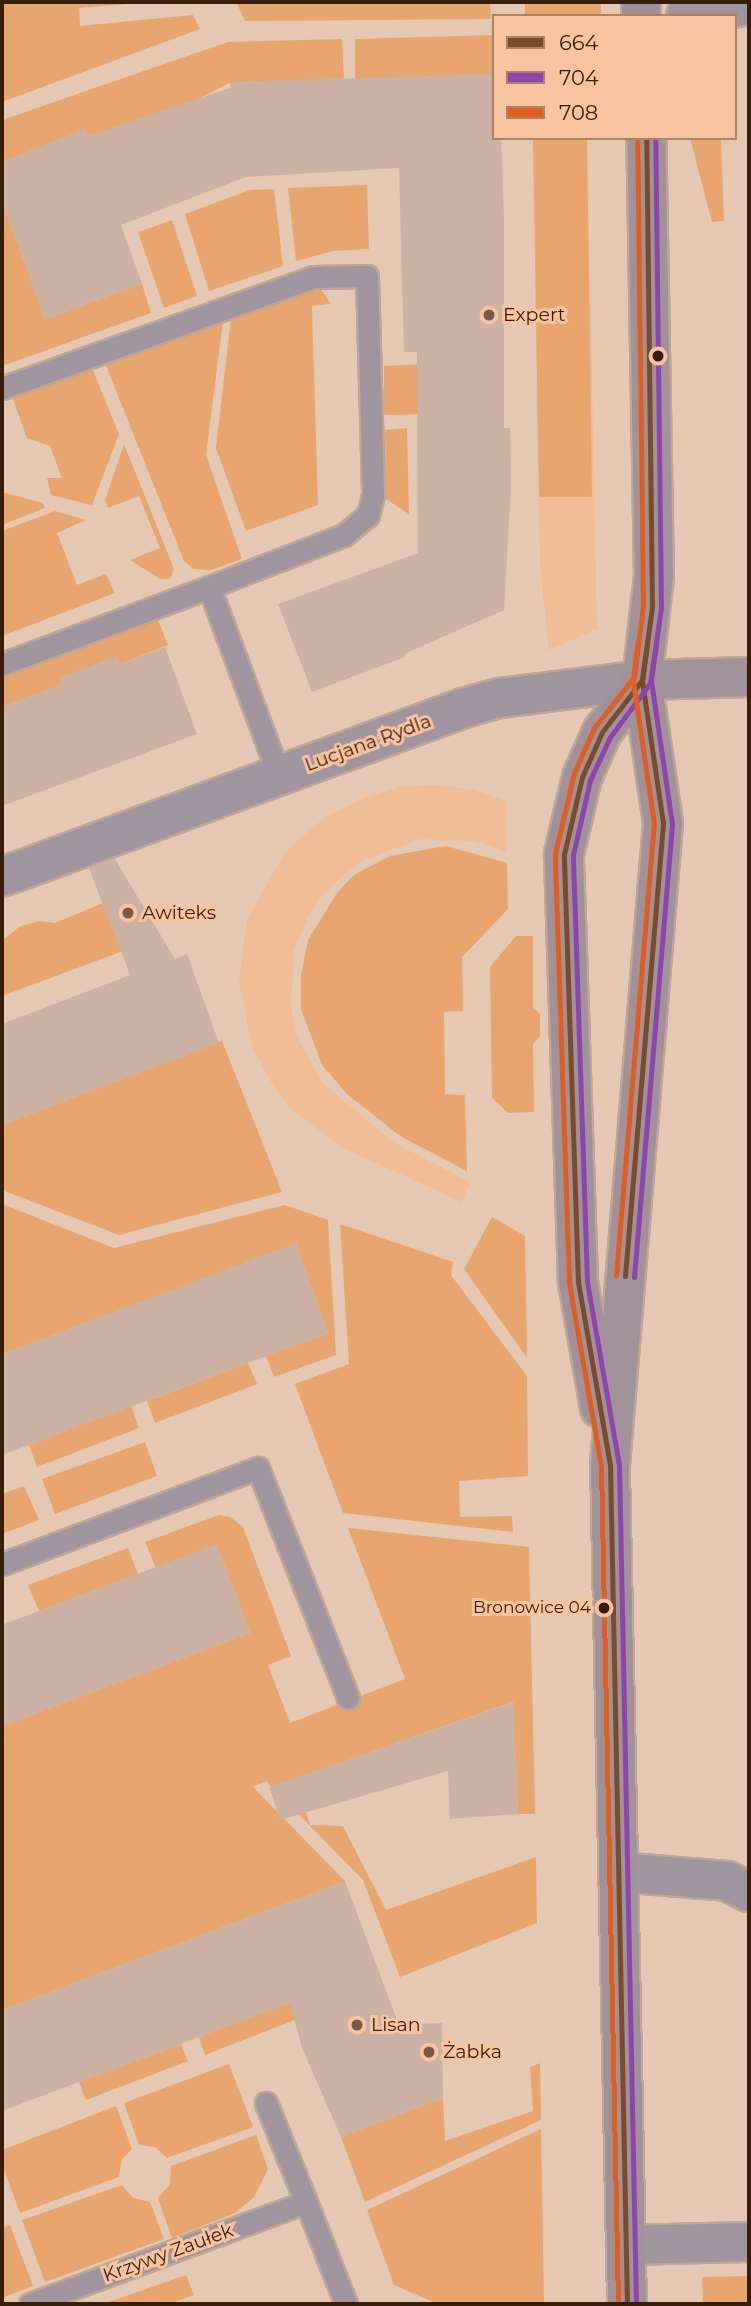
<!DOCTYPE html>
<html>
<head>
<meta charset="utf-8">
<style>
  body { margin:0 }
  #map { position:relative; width:751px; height:2306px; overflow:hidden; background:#e4c8b3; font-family:Montserrat,sans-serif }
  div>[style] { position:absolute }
  .built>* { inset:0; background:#f0bc96 }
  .green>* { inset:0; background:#e9a56e }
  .building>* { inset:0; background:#ccb2a4 }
  .roads { filter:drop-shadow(2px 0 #bda795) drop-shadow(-2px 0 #bda795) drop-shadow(0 2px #bda795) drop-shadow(0 -2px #bda795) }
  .lane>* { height:21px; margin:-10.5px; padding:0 10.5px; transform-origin:10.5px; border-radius:10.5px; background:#a0949e }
  .street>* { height:38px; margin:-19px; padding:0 19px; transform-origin:19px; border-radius:19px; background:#a0949e }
  .secondary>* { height:38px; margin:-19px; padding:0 19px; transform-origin:19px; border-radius:19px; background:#a19199 }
  .bus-1>* { height:5px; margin:-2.5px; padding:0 2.5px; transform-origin:2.5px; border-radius:2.5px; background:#7a4b2a }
  .bus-2>* { height:5px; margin:-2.5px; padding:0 2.5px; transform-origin:2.5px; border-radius:2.5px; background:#8e44ad }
  .bus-3>* { height:5px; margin:-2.5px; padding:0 2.5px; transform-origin:2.5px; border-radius:2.5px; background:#df5e20 }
  .dots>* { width:19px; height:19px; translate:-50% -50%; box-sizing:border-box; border:4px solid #f8c49f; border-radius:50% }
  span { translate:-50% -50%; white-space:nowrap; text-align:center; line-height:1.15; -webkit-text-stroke:6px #f8c49f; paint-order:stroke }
  .bus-label { font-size:17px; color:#371e0b }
  .right { translate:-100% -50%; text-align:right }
  .poi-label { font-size:19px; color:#371e0b }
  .left { translate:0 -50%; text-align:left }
  .street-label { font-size:19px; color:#371e0b }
  .frame { position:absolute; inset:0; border:4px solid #371e0b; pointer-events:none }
  .legend { position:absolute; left:492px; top:14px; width:245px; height:126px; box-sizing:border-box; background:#f8c49f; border:2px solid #ab8264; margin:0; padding:9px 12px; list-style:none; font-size:21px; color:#371e0b }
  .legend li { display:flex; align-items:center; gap:14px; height:35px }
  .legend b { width:35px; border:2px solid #ab8264 }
</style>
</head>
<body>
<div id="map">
  <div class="built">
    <div style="clip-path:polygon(533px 138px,587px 138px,597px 629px,549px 650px,540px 567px)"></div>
    <div style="clip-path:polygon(433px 785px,471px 789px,506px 801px,506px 852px,474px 841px,420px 839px,361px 861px,319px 898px,306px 921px,294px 951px,291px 1006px,297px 1037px,324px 1084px,393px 1142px,471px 1183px,461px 1202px,344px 1148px,293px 1111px,271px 1082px,252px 1046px,239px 981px,247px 920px,285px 852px,325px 817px,363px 798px,400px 787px)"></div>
  </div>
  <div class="green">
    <div style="clip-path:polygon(2px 2px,152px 2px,79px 8px,80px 26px,193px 15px,200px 29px,2px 102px)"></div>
    <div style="clip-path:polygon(236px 2px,490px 2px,491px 19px,245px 21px)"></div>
    <div style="clip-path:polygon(525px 2px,601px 2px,601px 16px,530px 16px,525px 15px)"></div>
    <div style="clip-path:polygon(494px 35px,494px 75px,355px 80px,355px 39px)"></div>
    <div style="clip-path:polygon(342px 39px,344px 80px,231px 82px,185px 106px,88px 136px,85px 129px,2px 162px,2px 120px,228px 42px)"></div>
    <div style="clip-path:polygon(533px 138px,587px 138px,592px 497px,539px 497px)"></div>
    <div style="clip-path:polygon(690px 138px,721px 138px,724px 221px,712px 222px)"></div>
    <div style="clip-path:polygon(367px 185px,369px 249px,333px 251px,296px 261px,288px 188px)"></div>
    <div style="clip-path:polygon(274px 189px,283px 266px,209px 291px,185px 214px,250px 190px)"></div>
    <div style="clip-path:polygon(2px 201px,45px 319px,142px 284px,151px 313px,2px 366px)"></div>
    <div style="clip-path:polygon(172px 220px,197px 296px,164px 308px,138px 232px)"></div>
    <div style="clip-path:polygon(320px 288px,331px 304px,312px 306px,318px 505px,246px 531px,216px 448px,231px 318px)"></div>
    <div style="clip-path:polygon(223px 321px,206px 455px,242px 559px,211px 570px,193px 569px,184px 561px,105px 363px)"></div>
    <div style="clip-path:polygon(468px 362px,471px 413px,384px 415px,384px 366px)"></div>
    <div style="clip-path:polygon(92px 368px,119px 434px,92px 505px,51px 495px,47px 478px,62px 478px,50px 446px,27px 438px,12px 397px)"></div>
    <div style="clip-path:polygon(407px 428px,409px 514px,386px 499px,385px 430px)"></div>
    <div style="clip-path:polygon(124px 444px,174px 569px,170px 579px,160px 579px,130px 560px,160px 548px,139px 496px,108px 508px,105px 500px)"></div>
    <div style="clip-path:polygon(2px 492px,43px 503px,45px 508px,2px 525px)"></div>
    <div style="clip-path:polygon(55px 511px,86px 520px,57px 533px,77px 585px,106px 574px,115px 593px,2px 636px,2px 531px)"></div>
    <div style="clip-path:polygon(158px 620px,168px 645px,120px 664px,117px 657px,60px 678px,62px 685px,2px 707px,2px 677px)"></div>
    <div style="clip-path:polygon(446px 846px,507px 863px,508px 909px,462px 957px,463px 1011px,444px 1012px,445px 1094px,465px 1095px,467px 1171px,400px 1136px,347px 1094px,322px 1065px,301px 1009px,301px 975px,308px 940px,337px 893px,354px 875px,390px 856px)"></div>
    <div style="clip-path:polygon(103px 903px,115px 935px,153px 922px,158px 938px,2px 996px,2px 941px,19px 927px,39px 921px,55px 923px)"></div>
    <div style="clip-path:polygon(516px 936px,533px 936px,533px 1007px,540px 1014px,540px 1036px,533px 1044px,534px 1112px,508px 1113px,492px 1098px,490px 967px)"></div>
    <div style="clip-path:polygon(222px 1041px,282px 1192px,119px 1235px,2px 1190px,2px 1125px)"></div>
    <div style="clip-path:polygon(2px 1204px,114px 1248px,285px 1205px,328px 1220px,336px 1355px,274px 1377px,266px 1356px,328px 1333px,296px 1244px,2px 1354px)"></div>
    <div style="clip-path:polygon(492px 1217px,525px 1236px,527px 1358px,464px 1269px)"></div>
    <div style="clip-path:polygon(340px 1224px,453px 1262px,451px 1275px,527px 1376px,528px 1476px,459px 1481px,460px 1517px,512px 1516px,513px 1532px,343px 1513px,295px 1384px,349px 1364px)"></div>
    <div style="clip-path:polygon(248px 1363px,257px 1384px,155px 1423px,147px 1401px)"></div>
    <div style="clip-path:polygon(131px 1406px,139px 1428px,37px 1467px,29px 1445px)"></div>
    <div style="clip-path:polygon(145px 1442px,157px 1476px,55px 1514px,42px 1479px)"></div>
    <div style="clip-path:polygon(24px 1486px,39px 1520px,2px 1534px,2px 1494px)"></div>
    <div style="clip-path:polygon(219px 1515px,230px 1517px,243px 1527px,291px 1656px,268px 1665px,290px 1723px,405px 1679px,348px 1528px,529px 1547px,535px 1814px,518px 1814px,513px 1702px,296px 1778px,310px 1825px,343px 1826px,386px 1910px,536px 1857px,537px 1923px,400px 1977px,363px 1880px,266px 1781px,253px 1787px,345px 1881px,2px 2010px,2px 1726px,250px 1633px,217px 1545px,156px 1568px,145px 1542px)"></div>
    <div style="clip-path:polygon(128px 1548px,138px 1574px,39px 1611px,28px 1585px)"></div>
    <div style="clip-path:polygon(299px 1999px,305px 2016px,205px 2055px,199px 2037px)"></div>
    <div style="clip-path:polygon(181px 2044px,188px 2061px,86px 2100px,79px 2082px)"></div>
    <div style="clip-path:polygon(540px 2063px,541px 2120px,365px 2202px,341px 2137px,443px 2098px,445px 2141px,533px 2111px,530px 2067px)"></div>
    <div style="clip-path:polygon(229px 2064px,253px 2127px,167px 2158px,155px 2147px,139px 2145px,124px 2103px)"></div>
    <div style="clip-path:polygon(116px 2106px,132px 2149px,122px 2159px,119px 2177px,20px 2213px,2px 2164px,2px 2150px)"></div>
    <div style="clip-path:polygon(541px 2129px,544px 2304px,438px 2304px,394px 2285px,367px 2210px)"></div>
    <div style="clip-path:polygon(256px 2135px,268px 2169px,254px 2197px,235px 2213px,172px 2238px,158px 2198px,170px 2184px,171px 2166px)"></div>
    <div style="clip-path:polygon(122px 2185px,133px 2198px,150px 2202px,164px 2239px,45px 2282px,22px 2220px)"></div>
    <div style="clip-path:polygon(10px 2225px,33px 2286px,2px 2298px,2px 2228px)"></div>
    <div style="clip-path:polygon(186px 2275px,194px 2295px,169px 2304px,103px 2304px)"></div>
    <div style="clip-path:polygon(749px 2276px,749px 2304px,703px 2304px,702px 2277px)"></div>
  </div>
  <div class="building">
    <div style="clip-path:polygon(494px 74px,494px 138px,501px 138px,504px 217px,504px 428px,510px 428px,511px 485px,504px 610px,404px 654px,405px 657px,312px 692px,278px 604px,418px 553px,417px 352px,404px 352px,399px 168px,246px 177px,121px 225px,142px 284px,45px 319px,2px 201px,2px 162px,85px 128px,88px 136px,230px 88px,230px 82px)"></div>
    <div style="clip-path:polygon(165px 647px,197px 734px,2px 806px,2px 707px,62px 685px,59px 678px,117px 656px,120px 664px)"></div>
    <div style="clip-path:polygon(115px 859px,175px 959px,187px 954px,219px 1043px,2px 1125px,2px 1024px,130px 975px,89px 868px)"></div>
    <div style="clip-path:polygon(296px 1243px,328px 1333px,2px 1455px,2px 1354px)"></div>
    <div style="clip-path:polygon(217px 1544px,250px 1633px,2px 1726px,2px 1625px)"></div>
    <div style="clip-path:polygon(514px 1702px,518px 1814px,450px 1819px,448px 1771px,280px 1820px,269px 1787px)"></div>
    <div style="clip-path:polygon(345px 1881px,399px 2025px,442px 2023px,443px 2098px,341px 2137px,302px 2048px,290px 2003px,2px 2111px,2px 2010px)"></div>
  </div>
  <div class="roads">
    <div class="lane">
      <div style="left:2px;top:388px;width:331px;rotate:-19.6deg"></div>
      <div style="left:314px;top:277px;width:53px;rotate:-1.1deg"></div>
      <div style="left:367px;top:276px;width:219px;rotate:88.4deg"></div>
      <div style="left:373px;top:495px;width:21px;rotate:104deg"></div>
      <div style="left:368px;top:515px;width:31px;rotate:140deg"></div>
      <div style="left:344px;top:535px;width:145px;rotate:158.9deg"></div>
      <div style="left:209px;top:587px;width:201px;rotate:69.6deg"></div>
      <div style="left:2px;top:664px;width:221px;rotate:-20.4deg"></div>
      <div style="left:2px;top:1564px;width:273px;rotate:-20.6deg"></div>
      <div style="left:258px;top:1468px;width:247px;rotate:68.6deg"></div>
      <div style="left:266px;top:2103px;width:107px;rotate:68deg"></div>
      <div style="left:30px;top:2304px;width:294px;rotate:-20.3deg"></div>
      <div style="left:306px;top:2202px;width:110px;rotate:68.6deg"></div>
    </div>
    <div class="street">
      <div style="left:686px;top:16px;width:64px;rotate:-9.9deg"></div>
      <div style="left:2px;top:877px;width:492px;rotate:-20.1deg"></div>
      <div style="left:464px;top:708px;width:37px;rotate:-16deg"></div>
      <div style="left:500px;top:698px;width:143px;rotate:-7.2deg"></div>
      <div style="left:618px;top:1872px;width:109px;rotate:4.7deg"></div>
      <div style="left:727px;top:1881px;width:25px;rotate:27deg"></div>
      <div style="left:626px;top:2245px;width:123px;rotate:-1.4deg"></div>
    </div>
    <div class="secondary">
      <div style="left:641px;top:2px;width:14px;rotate:90deg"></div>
      <div style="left:642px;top:680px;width:107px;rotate:-1.6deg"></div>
      <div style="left:600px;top:1408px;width:128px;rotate:-99.9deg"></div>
      <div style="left:578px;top:1282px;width:428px;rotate:-91.9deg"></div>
      <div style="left:564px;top:854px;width:79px;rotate:-76.8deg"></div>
      <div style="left:582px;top:777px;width:49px;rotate:-66deg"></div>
      <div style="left:602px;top:732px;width:66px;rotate:-52.4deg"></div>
      <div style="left:627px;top:2304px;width:839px;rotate:-91.16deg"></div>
      <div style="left:610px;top:1465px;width:644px;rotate:-85.28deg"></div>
      <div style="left:663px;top:823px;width:145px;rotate:-98.4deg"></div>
      <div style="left:642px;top:680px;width:104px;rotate:-83.4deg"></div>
      <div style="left:654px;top:577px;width:439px;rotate:-91deg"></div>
    </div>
  </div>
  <div class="bus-1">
    <div style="left:625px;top:1276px;width:455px;rotate:-85.2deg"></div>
    <div style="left:663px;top:823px;width:145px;rotate:-98.4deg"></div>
    <div style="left:642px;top:680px;width:37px;rotate:-82deg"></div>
    <div style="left:627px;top:2304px;width:839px;rotate:-91.16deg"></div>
    <div style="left:610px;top:1465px;width:186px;rotate:-99.9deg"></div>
    <div style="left:578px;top:1282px;width:428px;rotate:-91.9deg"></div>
    <div style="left:564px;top:854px;width:79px;rotate:-76.8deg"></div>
    <div style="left:582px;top:777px;width:49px;rotate:-66deg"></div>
    <div style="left:602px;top:732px;width:66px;rotate:-52.4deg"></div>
    <div style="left:642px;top:680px;width:74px;rotate:-82.2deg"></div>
    <div style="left:652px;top:607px;width:469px;rotate:-90.7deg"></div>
  </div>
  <div class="bus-2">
    <div style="left:634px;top:1277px;width:455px;rotate:-85.2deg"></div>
    <div style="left:672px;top:824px;width:146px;rotate:-98.3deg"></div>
    <div style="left:651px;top:680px;width:36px;rotate:-82deg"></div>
    <div style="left:636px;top:2304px;width:839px;rotate:-91.16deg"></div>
    <div style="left:619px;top:1465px;width:187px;rotate:-99.9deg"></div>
    <div style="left:587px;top:1281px;width:426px;rotate:-91.9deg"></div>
    <div style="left:573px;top:855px;width:77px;rotate:-77.2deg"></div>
    <div style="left:590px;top:780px;width:47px;rotate:-65.1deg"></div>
    <div style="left:610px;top:737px;width:67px;rotate:-53.5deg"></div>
    <div style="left:650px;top:683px;width:76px;rotate:-81.7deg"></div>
    <div style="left:661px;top:608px;width:470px;rotate:-90.7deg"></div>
  </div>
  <div class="bus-3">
    <div style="left:616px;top:1275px;width:454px;rotate:-85.2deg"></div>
    <div style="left:654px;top:823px;width:145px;rotate:-98.4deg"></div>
    <div style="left:633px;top:680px;width:38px;rotate:-83deg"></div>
    <div style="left:618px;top:2304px;width:838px;rotate:-91.16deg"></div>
    <div style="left:601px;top:1466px;width:187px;rotate:-99.9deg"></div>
    <div style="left:569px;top:1282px;width:428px;rotate:-91.9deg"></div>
    <div style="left:555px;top:854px;width:83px;rotate:-76.8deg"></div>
    <div style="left:574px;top:773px;width:49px;rotate:-66deg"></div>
    <div style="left:594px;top:728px;width:65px;rotate:-51.9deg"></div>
    <div style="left:634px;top:677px;width:72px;rotate:-82.8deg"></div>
    <div style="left:643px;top:606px;width:468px;rotate:-90.7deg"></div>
  </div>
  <div class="dots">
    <div style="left:489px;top:315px;background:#745a46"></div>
    <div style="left:658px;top:356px;background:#371e0b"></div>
    <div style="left:128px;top:913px;background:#745a46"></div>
    <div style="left:604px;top:1608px;background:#371e0b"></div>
    <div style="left:357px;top:2025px;background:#745a46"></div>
    <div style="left:429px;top:2052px;background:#745a46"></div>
  </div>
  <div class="bus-label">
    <span class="right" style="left:591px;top:1608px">Bronowice 04</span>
  </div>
  <div class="poi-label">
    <span class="left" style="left:503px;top:315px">Expert</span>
    <span class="left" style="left:142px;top:913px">Awiteks</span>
    <span class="left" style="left:371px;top:2025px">Lisan</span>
    <span class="left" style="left:443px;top:2052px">Żabka</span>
  </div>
  <div class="street-label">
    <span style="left:368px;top:743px;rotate:-20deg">Lucjana Rydla</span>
    <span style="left:168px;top:2253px;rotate:-20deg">Krzywy Zaułek</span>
  </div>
  <div class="frame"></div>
  <ul class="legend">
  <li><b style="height:9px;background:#7a4b2a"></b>664</li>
  <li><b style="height:9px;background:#8e44ad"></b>704</li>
  <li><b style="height:9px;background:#df5e20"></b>708</li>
  </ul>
</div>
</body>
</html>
